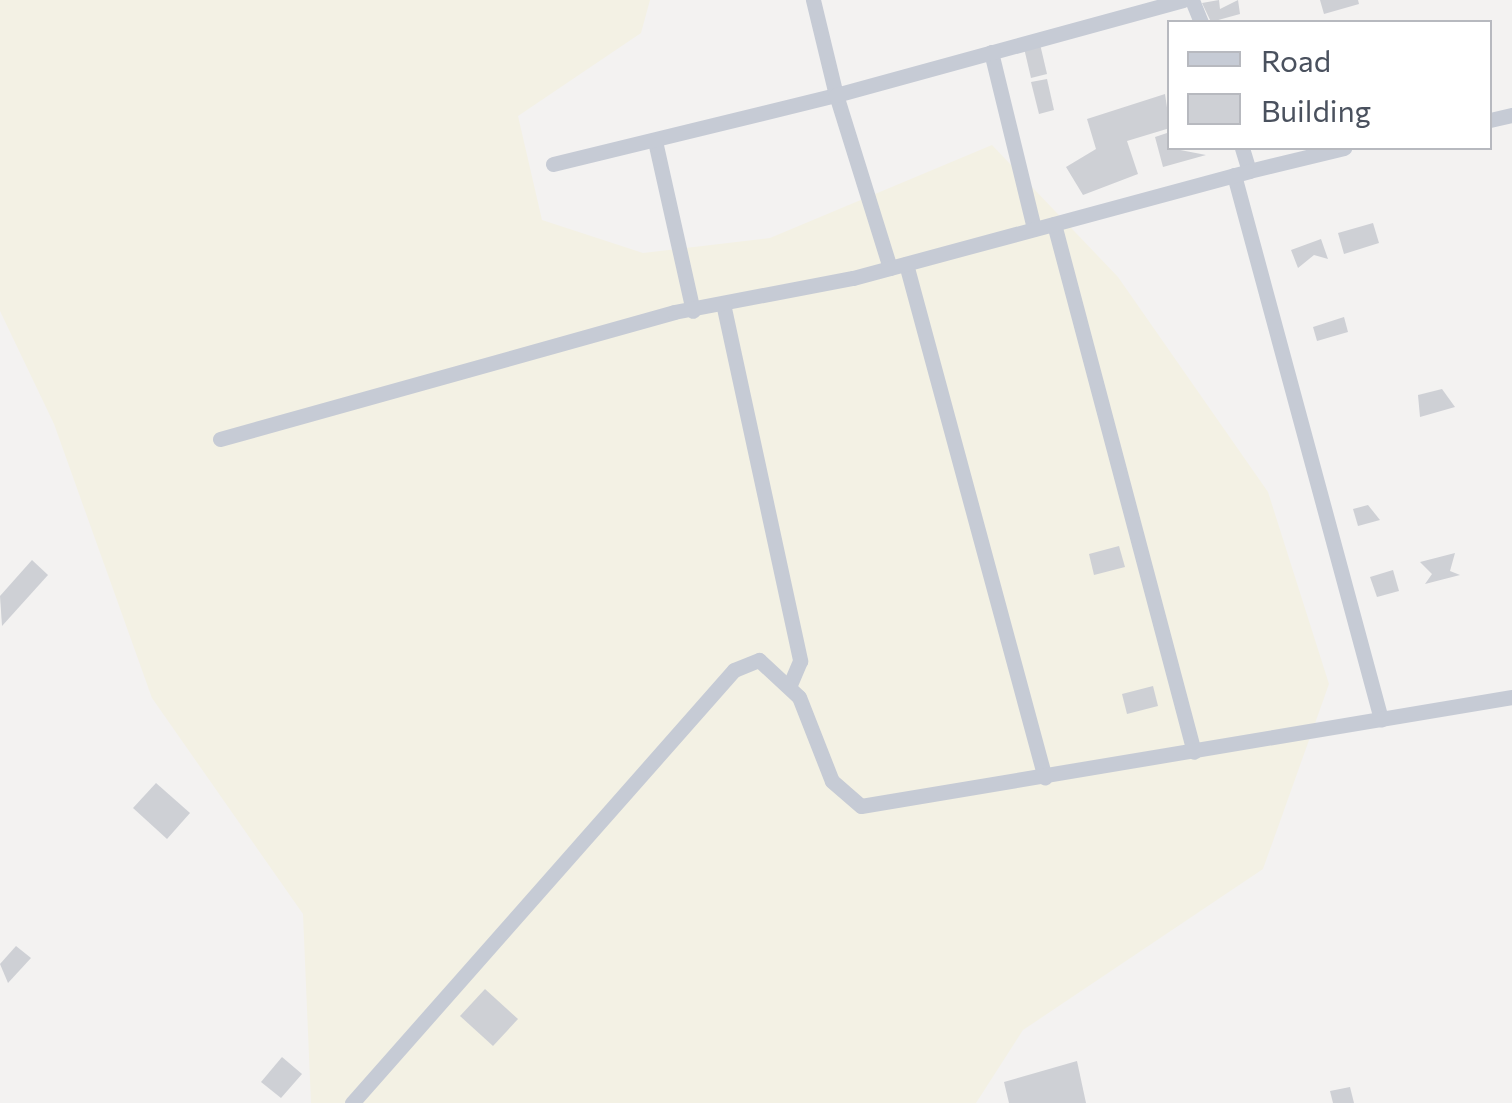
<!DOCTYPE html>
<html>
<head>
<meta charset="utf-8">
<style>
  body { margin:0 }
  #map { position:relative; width:1512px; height:1103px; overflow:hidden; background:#f3f2f1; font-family:Commissioner,sans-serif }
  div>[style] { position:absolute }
  .sand>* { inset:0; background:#f3f1e4 }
  .building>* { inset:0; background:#ced0d5 }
  .street>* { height:15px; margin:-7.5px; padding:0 7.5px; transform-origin:7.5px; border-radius:7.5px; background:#c6cbd5 }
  span { translate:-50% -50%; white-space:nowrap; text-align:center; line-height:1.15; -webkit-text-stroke:8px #fff; paint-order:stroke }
  .legend { position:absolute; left:1167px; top:20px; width:325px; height:130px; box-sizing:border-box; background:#fff; border:2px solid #b7b9bf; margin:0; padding:12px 18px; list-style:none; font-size:30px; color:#4a515e }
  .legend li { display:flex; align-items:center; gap:20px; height:50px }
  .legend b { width:50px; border:2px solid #b7b9bf }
</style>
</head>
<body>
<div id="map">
  <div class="sand">
    <div style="clip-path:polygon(0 0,650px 0,641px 33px,518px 116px,542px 220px,643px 253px,770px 238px,992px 145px,1118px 277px,1268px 492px,1329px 684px,1263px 869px,1023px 1030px,976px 1103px,311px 1103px,303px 914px,152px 698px,54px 424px,0 311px)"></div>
  </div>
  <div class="building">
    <div style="clip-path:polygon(1219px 0,1220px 9px,1238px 0,1240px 14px,1211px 22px,1202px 3px)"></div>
    <div style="clip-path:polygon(1320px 0,1358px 0,1359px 4px,1324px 14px)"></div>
    <div style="clip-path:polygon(1040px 44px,1047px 74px,1031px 78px,1024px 48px)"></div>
    <div style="clip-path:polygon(1047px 79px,1054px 110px,1039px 114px,1031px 82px)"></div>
    <div style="clip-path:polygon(1165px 94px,1170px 128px,1127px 141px,1138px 174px,1083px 195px,1066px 167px,1096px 149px,1087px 119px)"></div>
    <div style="clip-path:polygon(1170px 132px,1170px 148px,1206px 155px,1163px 167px,1155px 137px)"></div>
    <div style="clip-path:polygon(1373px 223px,1379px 243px,1344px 254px,1338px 233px)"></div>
    <div style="clip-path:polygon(1321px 239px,1328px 259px,1314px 255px,1298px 268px,1291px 250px)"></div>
    <div style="clip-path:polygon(1344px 317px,1348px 332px,1317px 341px,1313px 327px)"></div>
    <div style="clip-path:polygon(1442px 389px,1455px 407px,1420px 417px,1418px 395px)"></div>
    <div style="clip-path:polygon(1368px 505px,1380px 520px,1358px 526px,1353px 509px)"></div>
    <div style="clip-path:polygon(1119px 546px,1125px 567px,1094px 575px,1089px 554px)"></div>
    <div style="clip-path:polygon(1455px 553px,1450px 571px,1460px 575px,1425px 584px,1432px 574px,1420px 562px)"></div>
    <div style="clip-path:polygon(32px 560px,48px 575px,2px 626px,0 596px)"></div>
    <div style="clip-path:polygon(1393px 570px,1399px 591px,1377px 597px,1370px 577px)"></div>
    <div style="clip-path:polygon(1153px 686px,1158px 706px,1127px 714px,1122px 694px)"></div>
    <div style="clip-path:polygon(156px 783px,190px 813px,167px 839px,133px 808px)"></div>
    <div style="clip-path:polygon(16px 946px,31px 958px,8px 983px,0 964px)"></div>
    <div style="clip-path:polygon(485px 989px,518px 1019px,493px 1046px,460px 1016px)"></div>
    <div style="clip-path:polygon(282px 1057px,302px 1074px,281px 1098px,261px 1082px)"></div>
    <div style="clip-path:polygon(1077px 1061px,1086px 1103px,1009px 1103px,1004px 1082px)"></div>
    <div style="clip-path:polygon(1350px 1087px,1354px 1103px,1333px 1103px,1330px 1091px)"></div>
  </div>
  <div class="street">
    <div style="left:1192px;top:0;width:24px;rotate:68deg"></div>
    <div style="left:991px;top:52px;width:182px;rotate:76.3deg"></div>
    <div style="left:1490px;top:120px;width:23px;rotate:-13deg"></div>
    <div style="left:655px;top:141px;width:174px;rotate:77.4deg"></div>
    <div style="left:1242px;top:148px;width:24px;rotate:73deg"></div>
    <div style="left:1249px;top:171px;width:98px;rotate:-13.6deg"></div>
    <div style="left:553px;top:164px;width:291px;rotate:-13.7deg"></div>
    <div style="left:836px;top:95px;width:98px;rotate:-103.6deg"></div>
    <div style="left:1234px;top:175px;width:564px;rotate:74.88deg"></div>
    <div style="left:1054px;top:224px;width:546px;rotate:75.15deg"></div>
    <div style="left:906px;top:264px;width:532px;rotate:74.87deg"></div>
    <div style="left:890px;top:268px;width:181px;rotate:-107.3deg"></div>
    <div style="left:836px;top:95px;width:360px;rotate:-15.3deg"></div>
    <div style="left:724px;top:308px;width:361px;rotate:77.8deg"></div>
    <div style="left:800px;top:661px;width:28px;rotate:113deg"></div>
    <div style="left:220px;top:439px;width:471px;rotate:-15.6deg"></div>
    <div style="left:674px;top:312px;width:182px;rotate:-10.8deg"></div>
    <div style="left:853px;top:278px;width:410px;rotate:-15.1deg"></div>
    <div style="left:352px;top:1103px;width:577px;rotate:-48.58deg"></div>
    <div style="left:734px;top:670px;width:27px;rotate:-22deg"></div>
    <div style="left:759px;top:660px;width:54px;rotate:42.8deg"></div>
    <div style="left:799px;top:697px;width:90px;rotate:68.6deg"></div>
    <div style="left:832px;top:781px;width:38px;rotate:41deg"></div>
    <div style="left:861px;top:806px;width:660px;rotate:-9.51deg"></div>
  </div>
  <ul class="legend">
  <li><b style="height:12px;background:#c6cbd5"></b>Road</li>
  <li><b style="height:28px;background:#ced0d5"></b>Building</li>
  </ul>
</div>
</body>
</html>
